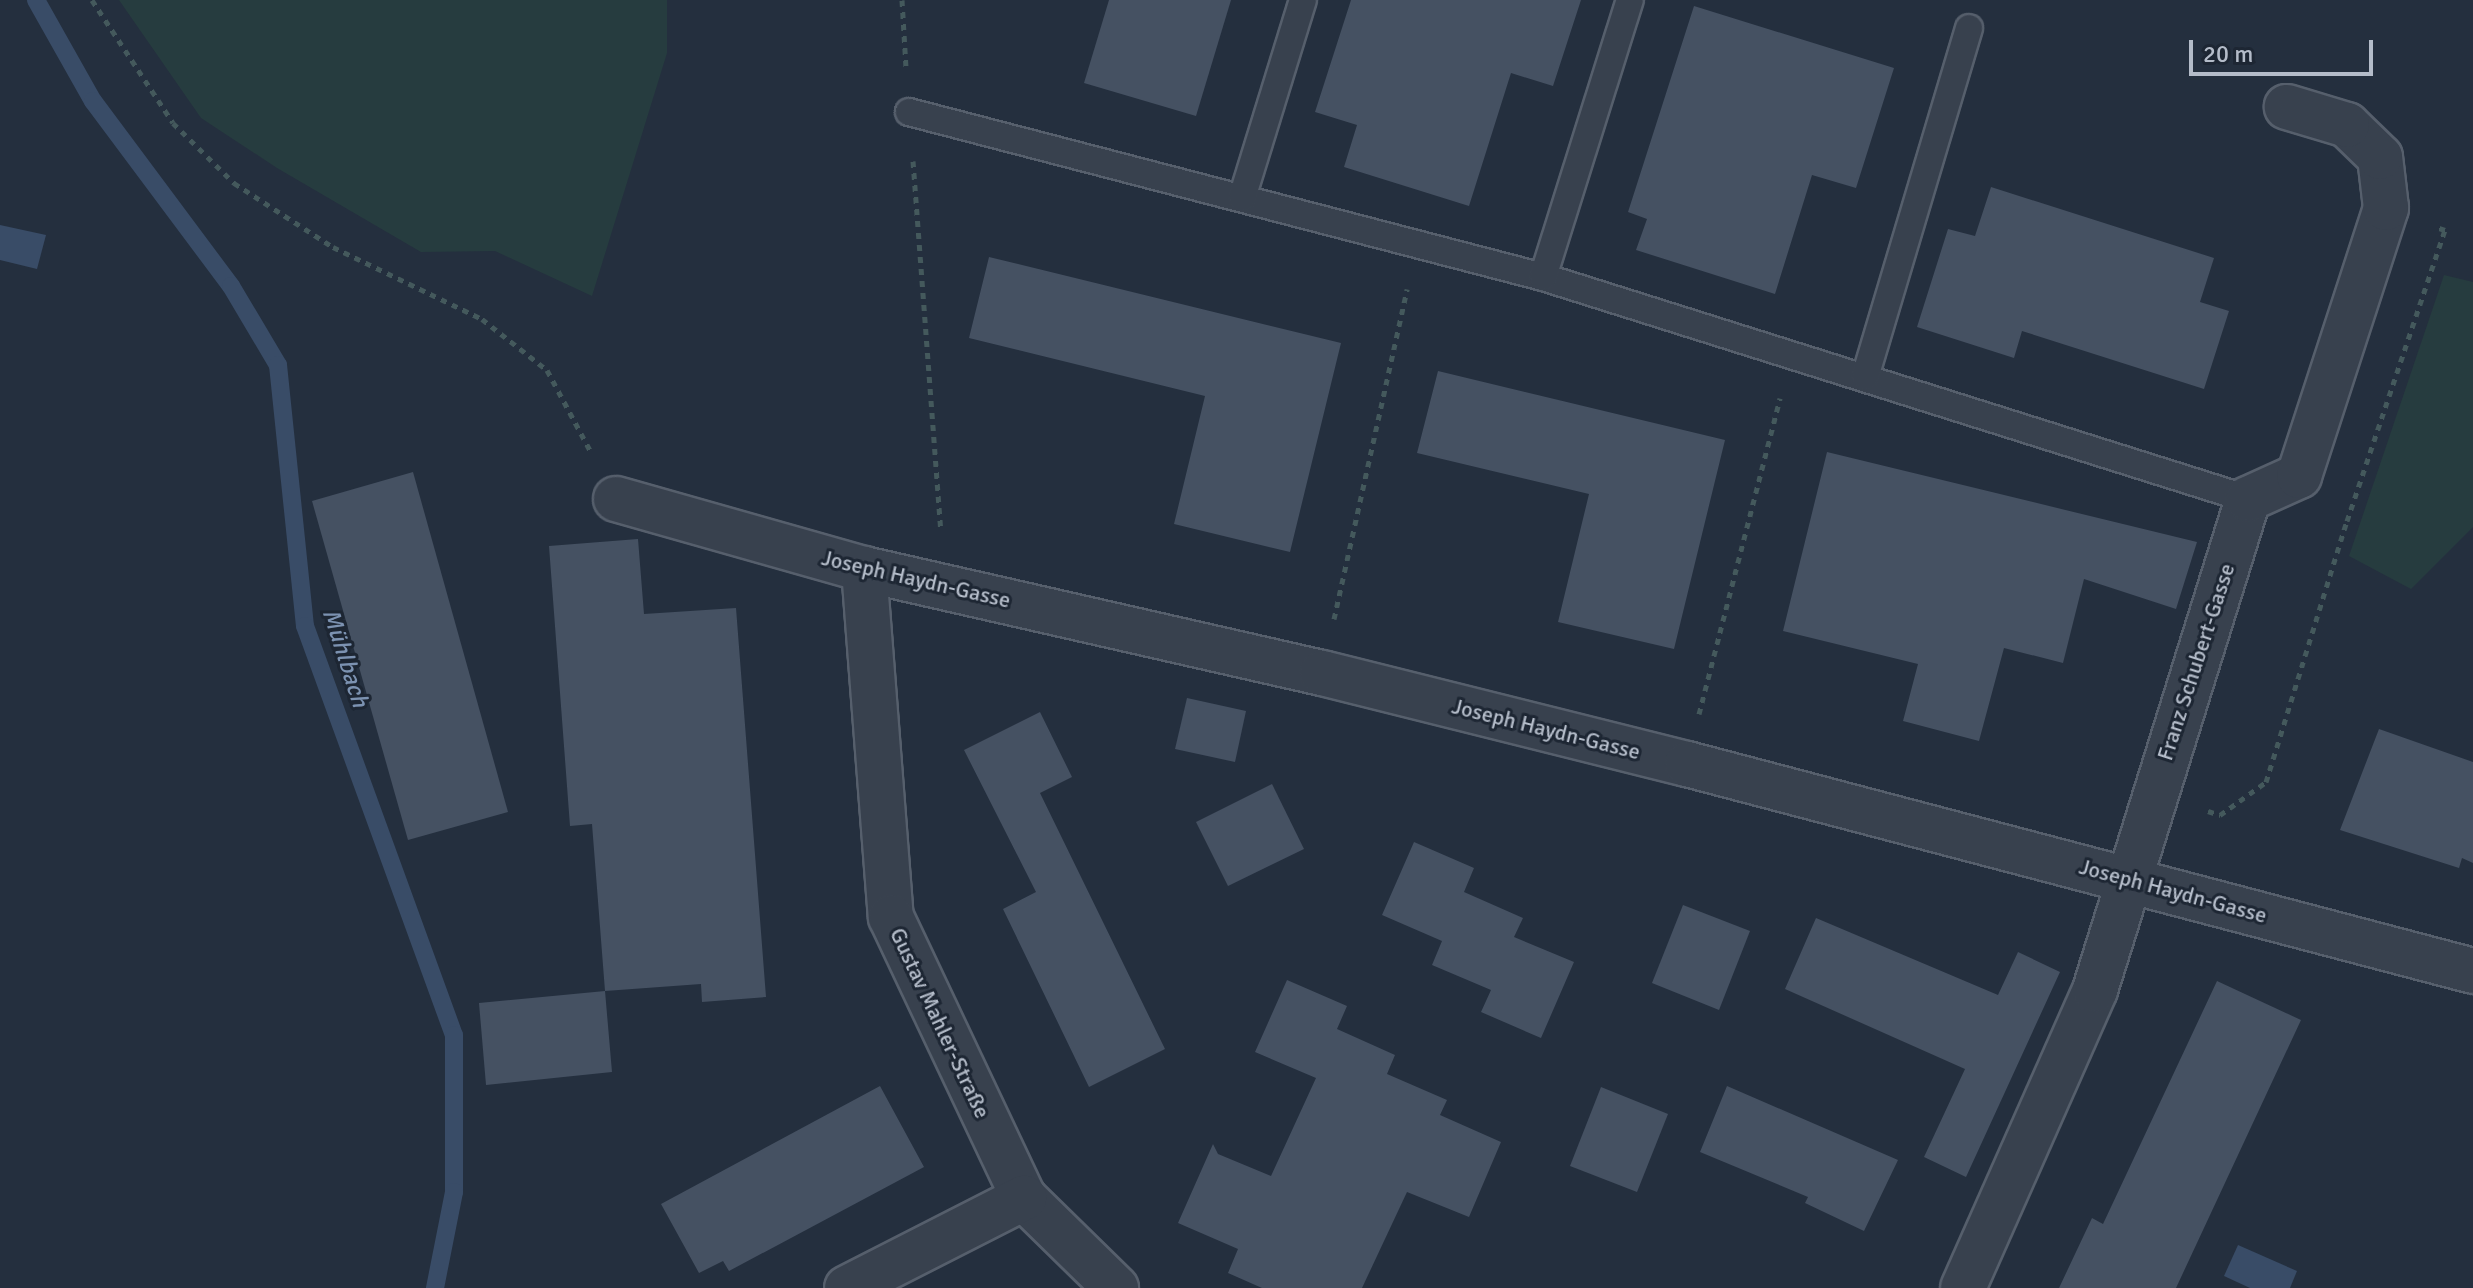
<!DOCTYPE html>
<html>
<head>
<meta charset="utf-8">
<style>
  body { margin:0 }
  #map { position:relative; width:2473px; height:1288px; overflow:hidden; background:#242f3e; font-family:Signika,sans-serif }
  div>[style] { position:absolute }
  .green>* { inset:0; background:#263c3f }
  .water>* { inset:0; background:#394c67 }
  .stream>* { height:18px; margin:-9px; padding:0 9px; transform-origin:9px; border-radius:9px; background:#394c67 }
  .building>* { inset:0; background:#455162 }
  .path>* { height:5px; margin-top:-2.5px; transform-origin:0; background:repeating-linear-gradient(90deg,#44595c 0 6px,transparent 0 12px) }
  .roads { filter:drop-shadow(2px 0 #565f6c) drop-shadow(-2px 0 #565f6c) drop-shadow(0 2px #565f6c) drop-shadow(0 -2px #565f6c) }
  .lane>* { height:26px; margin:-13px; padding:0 13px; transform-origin:13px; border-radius:13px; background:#38414e }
  .street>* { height:44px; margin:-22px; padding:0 22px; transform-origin:22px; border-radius:22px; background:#38414e }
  span { translate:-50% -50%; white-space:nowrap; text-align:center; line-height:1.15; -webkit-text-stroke:6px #1d2633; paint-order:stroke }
  .street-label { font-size:22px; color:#b4bcc9 }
  .water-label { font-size:24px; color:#7c92b1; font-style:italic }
  .scale { position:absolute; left:2189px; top:40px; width:184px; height:36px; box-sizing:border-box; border:4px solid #b4bcc9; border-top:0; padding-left:10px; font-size:24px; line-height:28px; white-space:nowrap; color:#b4bcc9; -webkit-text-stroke:6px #1d2633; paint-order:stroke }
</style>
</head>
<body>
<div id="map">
  <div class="green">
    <div style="clip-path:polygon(119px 0,667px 0,667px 53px,592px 296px,495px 251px,421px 252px,277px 168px,201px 118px)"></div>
    <div style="clip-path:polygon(2444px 275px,2473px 282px,2473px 527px,2411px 589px,2349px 556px)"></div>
  </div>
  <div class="water">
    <div style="clip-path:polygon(0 225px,46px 235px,37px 269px,0 260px)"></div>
    <div style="clip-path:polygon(2238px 1245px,2297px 1271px,2290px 1288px,2250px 1288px,2224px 1276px)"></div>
  </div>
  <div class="stream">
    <div style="left:36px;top:0;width:116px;rotate:60.6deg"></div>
    <div style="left:93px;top:101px;width:231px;rotate:53.3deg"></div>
    <div style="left:231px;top:286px;width:92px;rotate:59.3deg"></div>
    <div style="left:278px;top:365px;width:262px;rotate:84.1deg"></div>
    <div style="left:305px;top:626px;width:435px;rotate:70deg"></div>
    <div style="left:454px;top:1035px;width:157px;rotate:90deg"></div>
    <div style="left:454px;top:1192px;width:98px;rotate:101.2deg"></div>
  </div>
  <div class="building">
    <div style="clip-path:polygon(1109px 0,1231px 0,1196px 116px,1084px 83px)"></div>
    <div style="clip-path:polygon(1351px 0,1581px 0,1553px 86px,1511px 73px,1469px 206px,1344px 167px,1357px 125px,1315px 112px)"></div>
    <div style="clip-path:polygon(1694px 6px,1894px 68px,1856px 188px,1812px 175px,1775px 294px,1636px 250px,1647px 219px,1628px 212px)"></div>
    <div style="clip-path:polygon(1991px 187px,2214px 258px,2200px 302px,2229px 311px,2204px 389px,2022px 331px,2014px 358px,1917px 327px,1948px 229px,1975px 236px)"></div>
    <div style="clip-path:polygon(989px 257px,1341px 343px,1290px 552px,1174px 524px,1205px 396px,969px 338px)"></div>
    <div style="clip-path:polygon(1438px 371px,1725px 440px,1674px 649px,1558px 622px,1589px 494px,1417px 453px)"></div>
    <div style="clip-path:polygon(1827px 452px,2197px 542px,2176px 609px,2084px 579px,2063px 663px,2004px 648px,1979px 741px,1903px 721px,1918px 664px,1783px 631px)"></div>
    <div style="clip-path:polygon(413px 472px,508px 812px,408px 840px,312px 501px)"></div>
    <div style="clip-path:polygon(638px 539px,644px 614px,736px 608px,766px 997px,702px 1002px,701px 984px,605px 991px,592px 824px,570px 826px,549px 546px)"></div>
    <div style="clip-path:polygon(1187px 698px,1246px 711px,1235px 762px,1175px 749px)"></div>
    <div style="clip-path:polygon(1040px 712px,1072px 777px,1040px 793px,1165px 1049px,1089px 1087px,1003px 909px,1036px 892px,964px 750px)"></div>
    <div style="clip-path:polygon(2379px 729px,2473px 762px,2473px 863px,2462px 858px,2459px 868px,2340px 830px)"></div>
    <div style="clip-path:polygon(1272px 784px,1304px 849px,1228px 886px,1196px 822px)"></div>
    <div style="clip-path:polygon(1414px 842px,1474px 868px,1464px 892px,1523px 918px,1514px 937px,1574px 962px,1541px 1038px,1481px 1012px,1491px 990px,1432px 965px,1442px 941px,1382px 915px)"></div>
    <div style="clip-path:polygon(1683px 905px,1750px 931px,1719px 1010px,1652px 983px)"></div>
    <div style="clip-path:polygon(1816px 918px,1998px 995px,2018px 952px,2060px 972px,1966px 1177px,1924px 1157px,1965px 1069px,1785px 989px)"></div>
    <div style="clip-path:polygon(1287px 980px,1347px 1006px,1337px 1029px,1395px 1055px,1387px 1074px,1447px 1100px,1440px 1115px,1501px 1142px,1469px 1217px,1407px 1192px,1362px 1288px,1262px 1288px,1228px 1273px,1238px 1249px,1178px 1223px,1213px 1144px,1218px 1154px,1271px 1176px,1316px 1078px,1255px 1052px)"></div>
    <div style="clip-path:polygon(2217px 981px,2301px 1020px,2176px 1288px,2059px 1288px,2092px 1218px,2103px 1224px)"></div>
    <div style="clip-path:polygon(605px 991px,612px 1072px,486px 1085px,479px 1003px)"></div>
    <div style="clip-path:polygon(880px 1086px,924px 1167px,729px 1271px,723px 1261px,699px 1273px,661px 1204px)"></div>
    <div style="clip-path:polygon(1727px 1086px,1898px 1160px,1864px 1231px,1805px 1203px,1808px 1197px,1700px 1152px)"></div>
    <div style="clip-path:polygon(1601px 1087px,1668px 1114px,1637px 1192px,1570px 1166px)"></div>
  </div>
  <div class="path">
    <div style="left:92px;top:0;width:147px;rotate:56.6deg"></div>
    <div style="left:173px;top:123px;width:86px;rotate:44.5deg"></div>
    <div style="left:234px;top:183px;width:118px;rotate:32.9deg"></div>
    <div style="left:333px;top:247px;width:165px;rotate:25.8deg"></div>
    <div style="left:482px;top:319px;width:83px;rotate:38.1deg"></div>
    <div style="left:547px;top:370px;width:93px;rotate:61.8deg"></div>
    <div style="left:902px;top:0;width:67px;rotate:86.6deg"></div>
    <div style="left:913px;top:161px;width:370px;rotate:85.7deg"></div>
    <div style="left:1334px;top:619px;width:338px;rotate:-77.5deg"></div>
    <div style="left:1699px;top:714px;width:326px;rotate:-75.6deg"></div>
    <div style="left:2208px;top:811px;width:13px;rotate:18deg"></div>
    <div style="left:2220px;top:815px;width:57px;rotate:-35.7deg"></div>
    <div style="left:2266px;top:782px;width:273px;rotate:-72.8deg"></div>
    <div style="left:2347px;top:521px;width:307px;rotate:-71.4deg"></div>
    <div style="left:2445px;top:230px;width:9px;rotate:-162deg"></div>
  </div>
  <div class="roads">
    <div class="lane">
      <div style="left:909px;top:112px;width:655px;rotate:14.59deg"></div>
      <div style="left:1543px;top:277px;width:739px;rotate:17.48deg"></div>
      <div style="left:1242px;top:198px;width:207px;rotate:-72.9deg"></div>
      <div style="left:1543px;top:277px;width:290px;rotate:-72.6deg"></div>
      <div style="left:1865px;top:377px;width:364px;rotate:-73.4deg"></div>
    </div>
    <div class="street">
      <div style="left:616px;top:499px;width:258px;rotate:15.8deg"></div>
      <div style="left:864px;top:569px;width:470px;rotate:12.8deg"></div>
      <div style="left:1322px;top:673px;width:376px;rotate:14deg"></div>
      <div style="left:1687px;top:764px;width:813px;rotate:14.75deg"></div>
      <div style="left:864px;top:569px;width:349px;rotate:85.6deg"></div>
      <div style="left:891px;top:917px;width:311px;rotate:64.7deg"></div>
      <div style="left:1024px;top:1198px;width:129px;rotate:44.4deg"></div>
      <div style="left:847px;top:1288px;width:199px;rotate:-27deg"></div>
      <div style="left:1963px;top:1288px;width:326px;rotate:-66.1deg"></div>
      <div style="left:2095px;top:990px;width:514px;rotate:-72.69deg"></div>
      <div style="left:2248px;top:499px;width:56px;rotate:-24.3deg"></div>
      <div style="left:2299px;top:476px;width:282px;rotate:-72deg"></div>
      <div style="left:2386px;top:208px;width:51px;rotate:-96.7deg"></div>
      <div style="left:2380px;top:157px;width:46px;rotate:-135.9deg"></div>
      <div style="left:2347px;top:125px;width:63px;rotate:-163.3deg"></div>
    </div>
  </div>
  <div class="street-label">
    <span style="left:916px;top:579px;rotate:13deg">Joseph Haydn-Gasse</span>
    <span style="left:2196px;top:662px;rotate:-72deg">Franz Schubert-Gasse</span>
    <span style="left:1546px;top:729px;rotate:14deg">Joseph Haydn-Gasse</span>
    <span style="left:2173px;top:891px;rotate:15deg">Joseph Haydn-Gasse</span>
    <span style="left:940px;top:1023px;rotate:65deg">Gustav Mahler-Straße</span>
  </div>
  <div class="water-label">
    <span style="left:345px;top:658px;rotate:72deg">Mühlbach</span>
  </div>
  <div class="scale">20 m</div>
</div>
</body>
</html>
